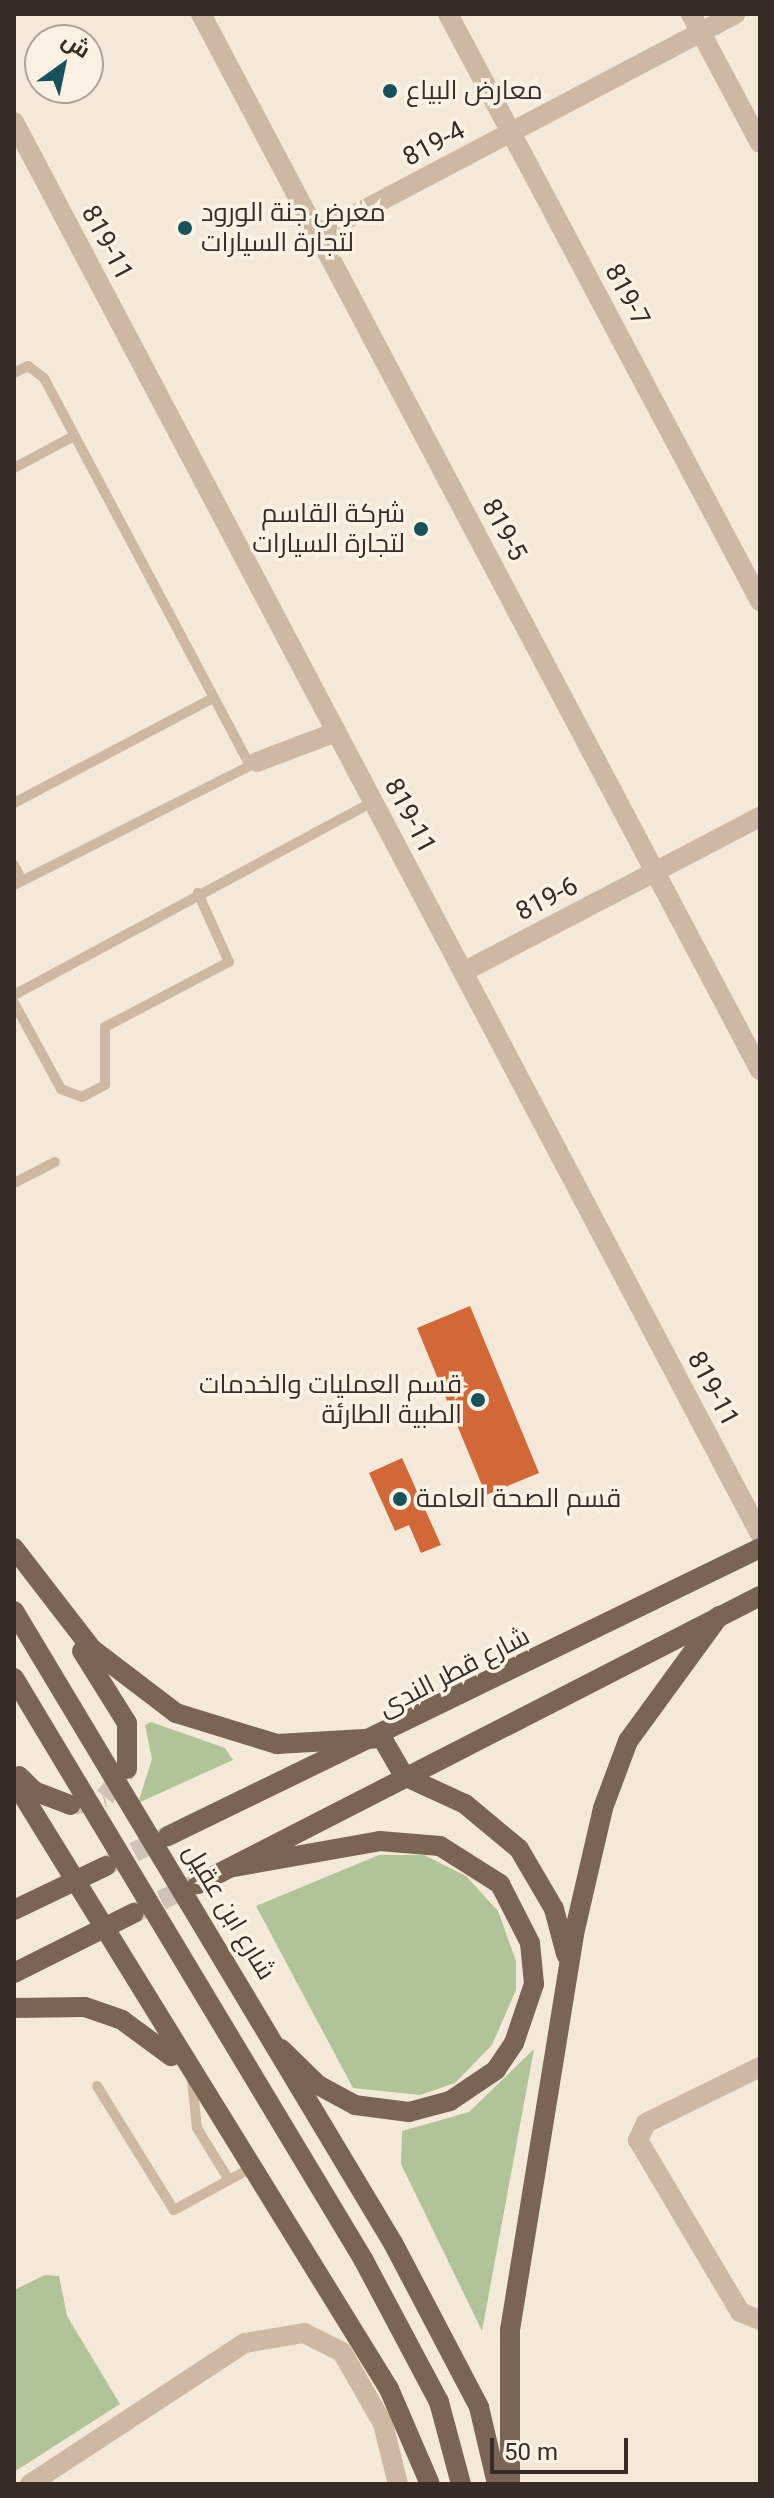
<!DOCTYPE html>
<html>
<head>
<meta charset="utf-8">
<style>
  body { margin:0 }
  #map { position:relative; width:774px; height:2498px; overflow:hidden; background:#f4e9d8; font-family:Roboto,Cairo,sans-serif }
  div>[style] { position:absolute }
  .green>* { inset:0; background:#b1c497 }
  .building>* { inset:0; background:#d26838 }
  .primary-tunnel>* { height:20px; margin-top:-10px; transform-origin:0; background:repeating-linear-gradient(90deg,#cec3b4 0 20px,transparent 0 30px) }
  .lane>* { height:10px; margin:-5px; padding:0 5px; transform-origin:5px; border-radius:5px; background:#cdb9a3 }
  .street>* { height:20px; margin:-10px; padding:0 10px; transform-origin:10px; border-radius:10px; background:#cdb9a3 }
  .primary>* { height:20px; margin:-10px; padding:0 10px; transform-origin:10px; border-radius:10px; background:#7a6455 }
  .primary-bridge>* { height:20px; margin:-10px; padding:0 10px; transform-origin:10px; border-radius:10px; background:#7a6455 }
  .dots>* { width:22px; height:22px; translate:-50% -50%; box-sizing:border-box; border:4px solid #fbf2e4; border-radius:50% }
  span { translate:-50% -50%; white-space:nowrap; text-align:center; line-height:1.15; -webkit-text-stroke:7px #fbf2e4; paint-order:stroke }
  .poi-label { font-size:26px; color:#372c26 }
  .left { translate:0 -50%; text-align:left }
  .right { translate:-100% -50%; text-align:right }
  .street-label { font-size:26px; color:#372c26 }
  .frame { position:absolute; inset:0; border:16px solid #372c26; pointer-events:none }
  .north { position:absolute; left:24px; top:24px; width:80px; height:80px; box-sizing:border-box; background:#fbf2e4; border:2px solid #ada398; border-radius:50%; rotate:33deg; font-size:22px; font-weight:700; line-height:32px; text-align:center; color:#372c26 }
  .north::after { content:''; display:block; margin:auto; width:28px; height:36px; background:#17525c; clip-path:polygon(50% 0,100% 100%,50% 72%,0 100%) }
  .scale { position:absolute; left:490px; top:2438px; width:138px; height:36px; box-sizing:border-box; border:4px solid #372c26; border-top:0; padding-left:10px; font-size:24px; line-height:28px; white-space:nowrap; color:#372c26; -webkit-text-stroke:6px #fbf2e4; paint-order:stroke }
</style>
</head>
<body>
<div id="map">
  <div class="green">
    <div style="clip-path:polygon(151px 1722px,225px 1748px,233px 1760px,138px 1803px,152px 1759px,145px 1725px)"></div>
    <div style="clip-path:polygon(379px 1855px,424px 1855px,466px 1876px,498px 1911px,516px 1961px,516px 1990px,492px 2045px,455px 2083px,420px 2095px,353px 2088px,256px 1906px)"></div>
    <div style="clip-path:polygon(534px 2049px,482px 2331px,401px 2164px,402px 2131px,469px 2112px)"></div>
    <div style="clip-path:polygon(45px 2275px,59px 2276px,67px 2316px,120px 2404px,14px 2472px,14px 2290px)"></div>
  </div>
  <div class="building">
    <div style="clip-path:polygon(470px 1306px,539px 1473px,486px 1495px,417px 1328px)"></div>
    <div style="clip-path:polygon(402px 1458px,441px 1545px,421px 1553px,409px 1525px,395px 1531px,369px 1473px)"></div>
  </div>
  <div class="primary-tunnel">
    <div style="left:74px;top:1805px;width:32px;rotate:-14deg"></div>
    <div style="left:105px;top:1797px;width:35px;rotate:-51deg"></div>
    <div style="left:107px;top:1865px;width:68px;rotate:-25.4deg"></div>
    <div style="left:134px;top:1913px;width:68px;rotate:-25.1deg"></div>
  </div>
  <div class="lane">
    <div style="left:14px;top:373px;width:16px;rotate:-27deg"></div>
    <div style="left:28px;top:366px;width:20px;rotate:37deg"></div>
    <div style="left:44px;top:378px;width:439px;rotate:62deg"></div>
    <div style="left:14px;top:468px;width:68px;rotate:-28.1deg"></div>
    <div style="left:14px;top:803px;width:225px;rotate:-27.8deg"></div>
    <div style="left:14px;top:865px;width:18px;rotate:63deg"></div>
    <div style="left:14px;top:885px;width:270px;rotate:-26.8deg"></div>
    <div style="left:14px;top:995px;width:408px;rotate:-28.3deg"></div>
    <div style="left:14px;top:1003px;width:98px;rotate:61.3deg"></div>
    <div style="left:61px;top:1089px;width:22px;rotate:21deg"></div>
    <div style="left:82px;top:1097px;width:26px;rotate:-28deg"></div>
    <div style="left:105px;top:1085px;width:58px;rotate:-90deg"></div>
    <div style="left:105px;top:1027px;width:140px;rotate:-27.7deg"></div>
    <div style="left:229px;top:962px;width:76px;rotate:-114.2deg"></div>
    <div style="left:14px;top:1183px;width:46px;rotate:-27.1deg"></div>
    <div style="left:192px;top:2080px;width:48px;rotate:84.1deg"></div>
    <div style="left:197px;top:2128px;width:61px;rotate:58.4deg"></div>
    <div style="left:97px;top:2086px;width:146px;rotate:58.2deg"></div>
    <div style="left:174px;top:2210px;width:88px;rotate:-28.6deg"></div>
  </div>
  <div class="street">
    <div style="left:201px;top:14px;width:1195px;rotate:62.11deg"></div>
    <div style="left:448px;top:14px;width:665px;rotate:62.01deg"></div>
    <div style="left:691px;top:14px;width:146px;rotate:61.9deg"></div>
    <div style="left:14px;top:122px;width:1597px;rotate:62.15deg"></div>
    <div style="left:318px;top:234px;width:472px;rotate:-27.8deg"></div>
    <div style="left:257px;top:762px;width:85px;rotate:-20.8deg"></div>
    <div style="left:463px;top:972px;width:335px;rotate:-27.6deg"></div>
    <div style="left:760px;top:2067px;width:127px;rotate:153.8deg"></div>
    <div style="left:646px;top:2123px;width:19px;rotate:115deg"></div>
    <div style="left:638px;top:2140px;width:200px;rotate:59.3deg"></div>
    <div style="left:740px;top:2312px;width:22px;rotate:22deg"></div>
    <div style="left:30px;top:2484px;width:257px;rotate:-33.3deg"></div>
    <div style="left:245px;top:2343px;width:60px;rotate:-9.6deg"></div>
    <div style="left:304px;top:2333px;width:42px;rotate:26.6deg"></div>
    <div style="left:342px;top:2352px;width:83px;rotate:60.3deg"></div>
    <div style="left:383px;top:2424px;width:62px;rotate:76deg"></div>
  </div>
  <div class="primary">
    <div style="left:14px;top:1548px;width:128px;rotate:52.3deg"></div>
    <div style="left:92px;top:1649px;width:106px;rotate:37.3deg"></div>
    <div style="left:176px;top:1713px;width:106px;rotate:17.1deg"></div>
    <div style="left:277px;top:1744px;width:105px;rotate:-3.3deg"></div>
    <div style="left:382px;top:1738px;width:44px;rotate:59.9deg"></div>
    <div style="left:404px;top:1776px;width:67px;rotate:24.7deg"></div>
    <div style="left:465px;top:1804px;width:70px;rotate:39.8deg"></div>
    <div style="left:519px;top:1849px;width:69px;rotate:59.7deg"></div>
    <div style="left:554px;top:1909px;width:47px;rotate:75.1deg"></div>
    <div style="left:82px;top:1651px;width:85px;rotate:58deg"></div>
    <div style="left:127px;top:1723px;width:46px;rotate:90deg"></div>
    <div style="left:19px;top:1776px;width:21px;rotate:45deg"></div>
    <div style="left:34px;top:1791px;width:39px;rotate:21deg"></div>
    <div style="left:14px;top:1781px;width:714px;rotate:58.33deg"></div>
    <div style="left:389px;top:2389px;width:103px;rotate:66.7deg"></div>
    <div style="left:168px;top:1836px;width:658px;rotate:-25.94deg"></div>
    <div style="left:234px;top:1867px;width:148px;rotate:-10.1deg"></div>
    <div style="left:380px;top:1841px;width:60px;rotate:4.8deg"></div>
    <div style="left:440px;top:1846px;width:71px;rotate:32.3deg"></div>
    <div style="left:500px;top:1884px;width:66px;rotate:63deg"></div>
    <div style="left:530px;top:1943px;width:41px;rotate:84.4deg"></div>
    <div style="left:534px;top:1984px;width:62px;rotate:108.7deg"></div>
    <div style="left:514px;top:2043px;width:32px;rotate:124deg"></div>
    <div style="left:496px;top:2070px;width:55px;rotate:146deg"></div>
    <div style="left:450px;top:2101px;width:42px;rotate:165deg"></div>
    <div style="left:409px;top:2112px;width:54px;rotate:-172.6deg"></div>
    <div style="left:355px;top:2105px;width:42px;rotate:-151.6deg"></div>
    <div style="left:318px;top:2085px;width:52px;rotate:-135.8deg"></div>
    <div style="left:198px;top:1884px;width:631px;rotate:-27.13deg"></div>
    <div style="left:14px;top:1910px;width:102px;rotate:-25.6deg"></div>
    <div style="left:14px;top:1973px;width:134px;rotate:-26.6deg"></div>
    <div style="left:14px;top:2008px;width:71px;rotate:-0.8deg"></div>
    <div style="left:85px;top:2007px;width:39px;rotate:19deg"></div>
    <div style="left:122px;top:2020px;width:61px;rotate:36.3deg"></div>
    <div style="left:393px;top:2243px;width:185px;rotate:62.3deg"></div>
    <div style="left:479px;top:2407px;width:79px;rotate:76.8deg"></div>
    <div style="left:363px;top:2259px;width:162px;rotate:62deg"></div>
    <div style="left:439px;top:2402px;width:85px;rotate:75deg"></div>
    <div style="left:510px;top:2484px;width:154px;rotate:-90deg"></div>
    <div style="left:510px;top:2330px;width:401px;rotate:-80.8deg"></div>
    <div style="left:574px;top:1934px;width:129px;rotate:-77deg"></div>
    <div style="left:603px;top:1808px;width:72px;rotate:-69.5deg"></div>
    <div style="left:628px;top:1741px;width:155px;rotate:-53.9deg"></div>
  </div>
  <div class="primary-bridge">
    <div style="left:14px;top:1611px;width:737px;rotate:59.05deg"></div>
    <div style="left:14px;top:1678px;width:678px;rotate:59.01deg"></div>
  </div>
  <div class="dots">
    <div style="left:390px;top:91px;background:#17525c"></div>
    <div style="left:185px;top:228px;background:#17525c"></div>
    <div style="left:421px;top:529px;background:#17525c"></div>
    <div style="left:478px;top:1400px;background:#17525c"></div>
    <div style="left:400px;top:1499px;background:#17525c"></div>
  </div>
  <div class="poi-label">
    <span class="left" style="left:406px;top:91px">معارض البياع</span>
    <span class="left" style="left:201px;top:228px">معرض جنة الورود<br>لتجارة السيارات</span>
    <span class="right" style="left:405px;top:529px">شركة القاسم<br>لتجارة السيارات</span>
    <span class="right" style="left:462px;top:1400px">قسم العمليات والخدمات<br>الطبية الطارئة</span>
    <span class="left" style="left:416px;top:1499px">قسم الصحة العامة</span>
  </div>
  <div class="street-label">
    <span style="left:434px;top:144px;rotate:-28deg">819-4</span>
    <span style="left:107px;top:243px;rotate:62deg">819-11</span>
    <span style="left:627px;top:295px;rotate:62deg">819-7</span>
    <span style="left:504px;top:530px;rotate:62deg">819-5</span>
    <span style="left:410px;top:816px;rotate:62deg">819-11</span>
    <span style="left:547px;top:899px;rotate:-27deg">819-6</span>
    <span style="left:713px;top:1389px;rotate:62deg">819-11</span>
    <span style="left:454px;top:1672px;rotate:-27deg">شارع قطر الندى</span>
    <span style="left:229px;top:1912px;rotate:59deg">شارع ابن عقيل</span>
  </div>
  <div class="frame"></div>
  <div class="north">ش</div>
  <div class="scale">50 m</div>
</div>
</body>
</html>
